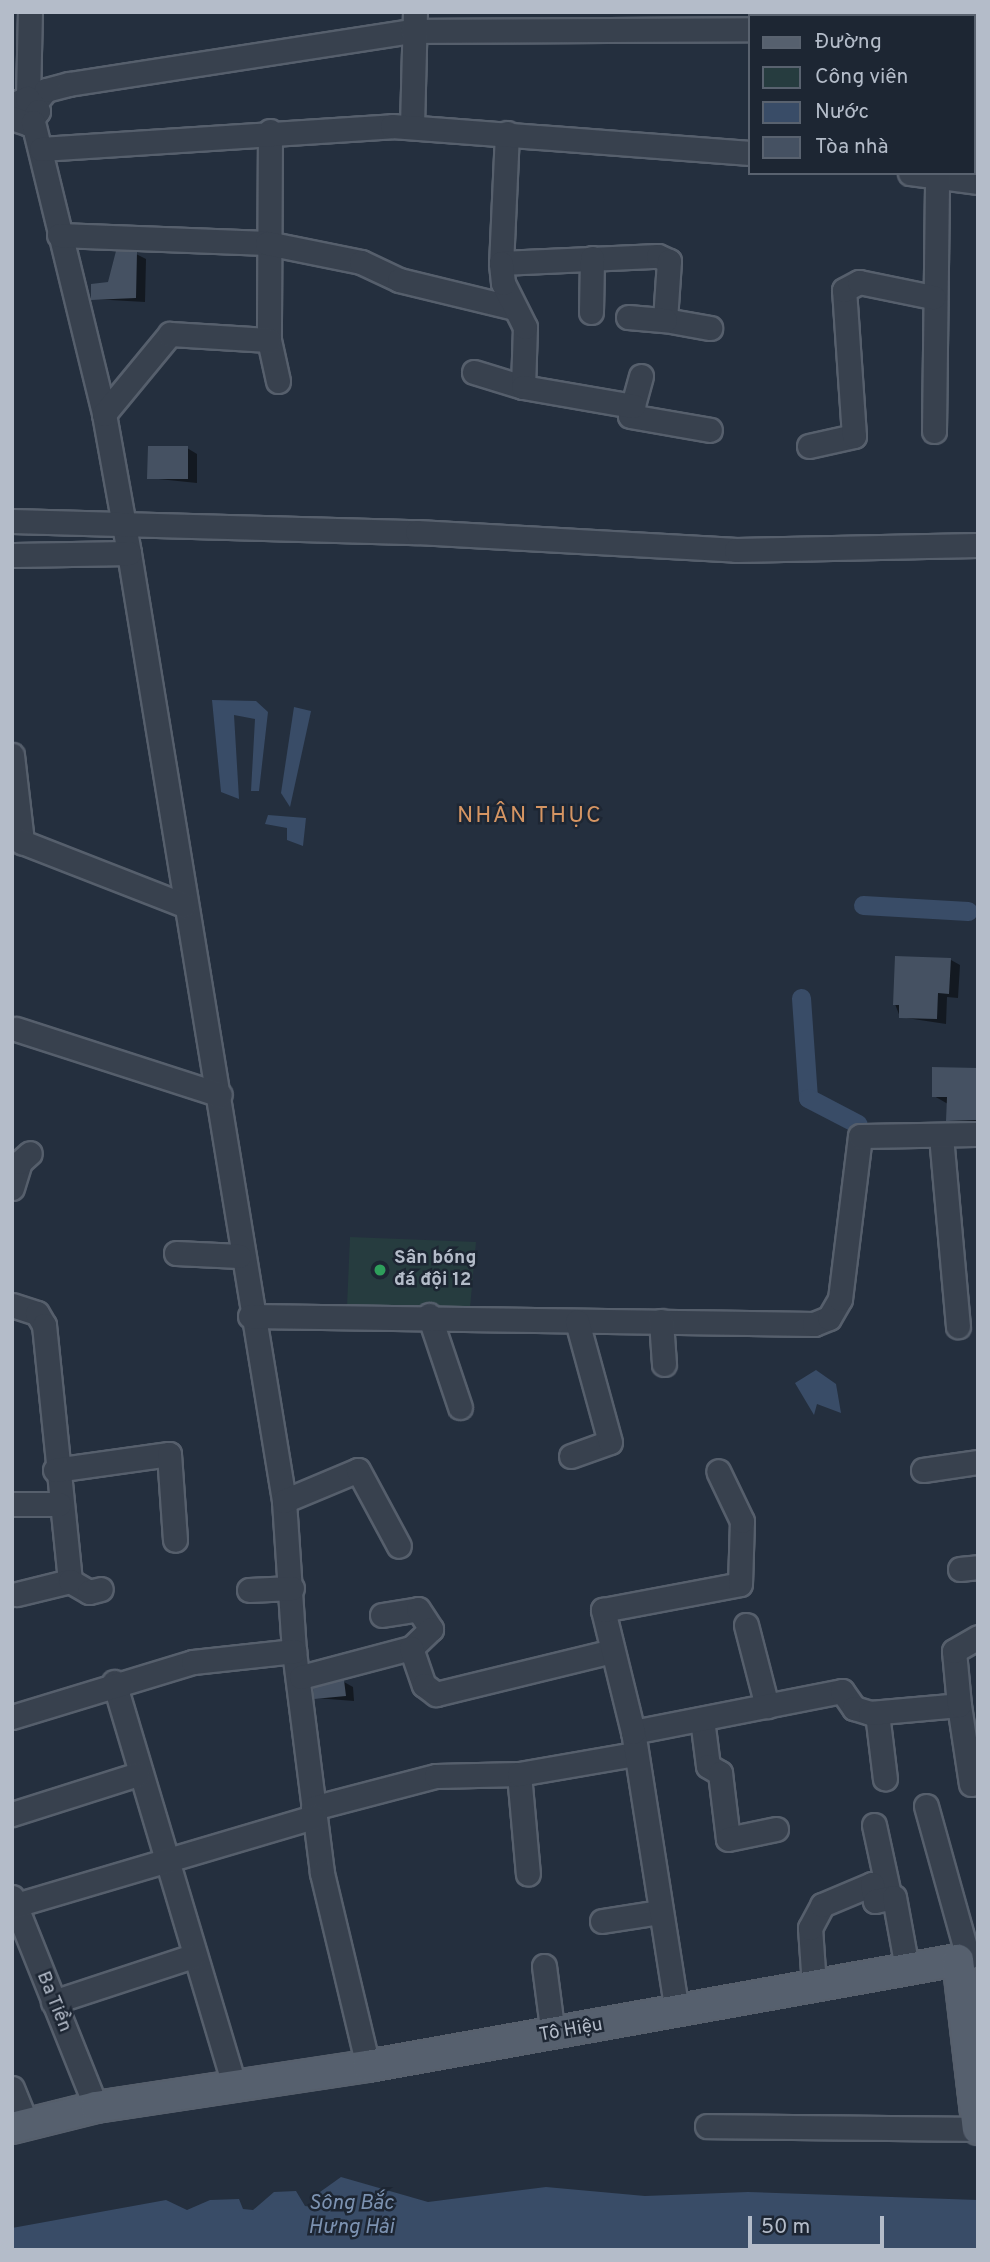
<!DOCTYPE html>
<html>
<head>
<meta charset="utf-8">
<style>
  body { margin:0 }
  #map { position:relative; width:990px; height:2262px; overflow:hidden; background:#242f3e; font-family:Overpass,sans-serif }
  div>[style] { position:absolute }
  .green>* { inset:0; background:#263c3f }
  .water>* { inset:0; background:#394c67 }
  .shadow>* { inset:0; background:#0007 }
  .canal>* { height:19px; margin:-9.5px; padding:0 9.5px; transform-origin:9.5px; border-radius:9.5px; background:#394c67 }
  .building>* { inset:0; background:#455162 }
  .roads { filter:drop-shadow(2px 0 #565f6c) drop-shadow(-2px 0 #565f6c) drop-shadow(0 2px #565f6c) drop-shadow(0 -2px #565f6c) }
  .minor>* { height:23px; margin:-11.5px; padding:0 11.5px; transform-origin:11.5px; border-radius:11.5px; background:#38414e }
  .major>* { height:30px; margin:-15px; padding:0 15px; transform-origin:15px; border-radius:15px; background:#56606e }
  .dots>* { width:19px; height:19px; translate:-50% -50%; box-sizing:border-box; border:4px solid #1d2633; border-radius:50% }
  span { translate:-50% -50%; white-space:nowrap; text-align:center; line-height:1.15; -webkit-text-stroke:5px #1d2633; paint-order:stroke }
  .poi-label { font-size:19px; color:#b4bcc9; font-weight:700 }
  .left { translate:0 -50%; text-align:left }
  .street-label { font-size:19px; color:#b4bcc9 }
  .water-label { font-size:21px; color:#7c92b1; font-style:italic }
  .quarter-label { font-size:23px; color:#d59563; letter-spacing:2px }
  .frame { position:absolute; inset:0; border:14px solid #b4bcc9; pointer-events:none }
  .legend { position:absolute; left:748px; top:14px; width:228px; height:161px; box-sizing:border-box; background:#1d2633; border:2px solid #59626f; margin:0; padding:9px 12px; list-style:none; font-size:21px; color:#b4bcc9 }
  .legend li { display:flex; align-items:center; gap:14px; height:35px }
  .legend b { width:35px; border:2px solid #59626f }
  .scale { position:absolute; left:748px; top:2216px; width:136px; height:32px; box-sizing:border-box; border:4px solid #b4bcc9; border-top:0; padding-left:9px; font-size:21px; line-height:24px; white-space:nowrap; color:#b4bcc9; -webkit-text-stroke:5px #1d2633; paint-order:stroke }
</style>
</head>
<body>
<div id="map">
  <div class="green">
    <div style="clip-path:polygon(350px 1237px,476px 1242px,470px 1308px,347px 1307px)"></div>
  </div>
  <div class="water">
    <div style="clip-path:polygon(212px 700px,256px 701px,268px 712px,259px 791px,251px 791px,255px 719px,234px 715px,239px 799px,221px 792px)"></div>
    <div style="clip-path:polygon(294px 707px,311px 711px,290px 807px,281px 793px)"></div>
    <div style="clip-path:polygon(268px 815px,306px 818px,303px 846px,287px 840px,287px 828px,265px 824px)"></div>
    <div style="clip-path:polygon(816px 1370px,836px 1384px,841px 1413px,817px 1404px,814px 1415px,795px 1383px)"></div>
    <div style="clip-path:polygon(341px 2177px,428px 2202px,546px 2187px,645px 2196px,748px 2192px,978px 2200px,978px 2250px,12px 2250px,12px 2228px,166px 2200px,187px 2210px,210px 2200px,239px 2199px,243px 2209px,253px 2210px,274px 2192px,296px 2191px,305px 2206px,318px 2208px,320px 2192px)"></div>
  </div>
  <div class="shadow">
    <div style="clip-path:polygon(136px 254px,146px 259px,145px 302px,93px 299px)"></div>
    <div style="clip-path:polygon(187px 448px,197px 454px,197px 483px,149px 478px)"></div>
    <div style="clip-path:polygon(951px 960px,960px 965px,958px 998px,947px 997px,946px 1024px,900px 1017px,895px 1004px)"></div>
    <div style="clip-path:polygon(978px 1070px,978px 1128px,961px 1127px,948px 1120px,948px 1104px,934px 1096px)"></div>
    <div style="clip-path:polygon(344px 1682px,353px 1687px,354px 1701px,316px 1698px)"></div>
  </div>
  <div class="canal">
    <div style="left:863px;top:905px;width:105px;rotate:3.3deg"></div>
    <div style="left:801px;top:998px;width:100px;rotate:86deg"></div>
    <div style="left:808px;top:1098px;width:56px;rotate:27.5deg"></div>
  </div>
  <div class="building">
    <div style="clip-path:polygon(116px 251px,137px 252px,136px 298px,91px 300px,91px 284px,108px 282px)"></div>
    <div style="clip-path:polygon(148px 446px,188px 446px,188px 479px,147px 479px)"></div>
    <div style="clip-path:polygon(895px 956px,951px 958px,949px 994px,938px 993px,937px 1019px,899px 1018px,899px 1005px,893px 1005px)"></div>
    <div style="clip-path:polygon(932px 1067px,978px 1068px,978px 1120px,946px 1121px,947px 1097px,932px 1097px)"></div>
    <div style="clip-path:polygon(344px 1680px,346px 1696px,314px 1699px,313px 1688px)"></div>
  </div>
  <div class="roads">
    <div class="minor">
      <div style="left:945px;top:16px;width:19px;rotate:-12deg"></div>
      <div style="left:974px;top:38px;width:4px"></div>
      <div style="left:28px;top:98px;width:86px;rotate:-88.7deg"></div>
      <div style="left:35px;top:103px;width:17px;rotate:-50deg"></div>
      <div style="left:46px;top:90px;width:24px;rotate:-15deg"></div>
      <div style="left:69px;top:84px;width:347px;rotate:-8.8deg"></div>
      <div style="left:412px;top:31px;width:338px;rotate:-0.3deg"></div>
      <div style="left:12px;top:105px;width:17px;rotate:-25deg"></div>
      <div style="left:27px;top:98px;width:17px;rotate:50deg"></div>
      <div style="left:38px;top:111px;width:16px;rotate:125deg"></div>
      <div style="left:29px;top:124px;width:18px;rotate:-161deg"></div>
      <div style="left:33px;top:122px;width:301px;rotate:76.3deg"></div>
      <div style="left:104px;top:414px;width:141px;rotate:79.8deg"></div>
      <div style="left:129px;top:553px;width:961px;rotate:80.71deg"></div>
      <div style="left:284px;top:1501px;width:150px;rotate:86.2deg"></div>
      <div style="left:294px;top:1651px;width:224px;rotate:82.8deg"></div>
      <div style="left:322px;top:1873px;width:198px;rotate:76.6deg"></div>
      <div style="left:412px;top:126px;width:114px;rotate:-88.5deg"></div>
      <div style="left:270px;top:131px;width:209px;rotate:90.3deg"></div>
      <div style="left:269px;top:340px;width:42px;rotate:77.6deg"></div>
      <div style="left:507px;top:133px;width:130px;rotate:92.6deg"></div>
      <div style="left:501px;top:263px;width:157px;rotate:-2.6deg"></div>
      <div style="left:658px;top:256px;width:12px;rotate:24deg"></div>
      <div style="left:669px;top:261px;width:59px;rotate:93.9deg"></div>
      <div style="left:665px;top:320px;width:46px;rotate:10.1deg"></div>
      <div style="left:41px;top:149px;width:352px;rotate:-3.7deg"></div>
      <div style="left:392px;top:126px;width:359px;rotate:4.3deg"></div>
      <div style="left:910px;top:173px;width:69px;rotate:7.5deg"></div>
      <div style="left:59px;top:235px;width:208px;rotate:2.2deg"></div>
      <div style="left:267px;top:243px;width:96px;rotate:11.4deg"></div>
      <div style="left:361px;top:262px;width:42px;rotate:25.3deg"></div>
      <div style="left:399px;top:280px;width:118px;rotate:13.7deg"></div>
      <div style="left:591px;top:312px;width:54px;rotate:-88.9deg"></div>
      <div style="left:628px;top:317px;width:37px;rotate:5deg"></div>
      <div style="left:474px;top:372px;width:51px;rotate:17deg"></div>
      <div style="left:523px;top:387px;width:60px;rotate:-88.1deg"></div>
      <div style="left:525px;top:327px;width:49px;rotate:-116.6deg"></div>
      <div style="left:503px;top:283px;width:20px;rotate:-96deg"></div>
      <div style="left:641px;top:376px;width:41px;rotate:105.4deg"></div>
      <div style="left:630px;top:416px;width:81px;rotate:9.9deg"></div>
      <div style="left:523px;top:387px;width:112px;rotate:9.8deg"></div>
      <div style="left:104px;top:414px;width:104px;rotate:-50.5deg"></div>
      <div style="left:170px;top:334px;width:99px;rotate:3.5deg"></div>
      <div style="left:934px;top:431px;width:258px;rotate:-89.3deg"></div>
      <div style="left:809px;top:446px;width:46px;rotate:-12.5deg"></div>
      <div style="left:854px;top:436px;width:146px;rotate:-93.9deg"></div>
      <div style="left:844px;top:290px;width:17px;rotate:-28deg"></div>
      <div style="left:859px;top:282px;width:76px;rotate:11.5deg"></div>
      <div style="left:12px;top:521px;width:405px;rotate:1.6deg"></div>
      <div style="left:417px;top:532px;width:320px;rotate:3.2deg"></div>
      <div style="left:736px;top:550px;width:242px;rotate:-1.2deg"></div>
      <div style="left:14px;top:555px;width:115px;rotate:-1deg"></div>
      <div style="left:12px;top:755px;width:88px;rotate:83.4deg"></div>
      <div style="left:22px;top:842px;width:174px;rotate:21.3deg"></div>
      <div style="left:16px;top:1029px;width:214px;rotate:17.9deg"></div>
      <div style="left:941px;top:1136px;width:191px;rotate:84.9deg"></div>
      <div style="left:12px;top:1188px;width:27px;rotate:-73deg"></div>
      <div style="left:20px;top:1162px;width:13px;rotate:-42deg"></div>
      <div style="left:176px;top:1253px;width:63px;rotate:2.7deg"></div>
      <div style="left:12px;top:1305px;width:26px;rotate:18deg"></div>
      <div style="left:37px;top:1313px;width:14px;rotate:60deg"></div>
      <div style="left:44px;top:1325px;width:257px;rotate:84.2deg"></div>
      <div style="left:70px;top:1581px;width:55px;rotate:166.2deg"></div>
      <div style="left:429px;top:1315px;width:97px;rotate:71.4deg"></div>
      <div style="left:250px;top:1316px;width:564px;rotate:0.81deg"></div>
      <div style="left:814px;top:1324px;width:16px;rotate:-22deg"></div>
      <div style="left:829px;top:1318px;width:22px;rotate:-60deg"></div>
      <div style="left:840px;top:1299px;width:164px;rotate:-83deg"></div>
      <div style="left:860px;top:1136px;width:118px;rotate:-1deg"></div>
      <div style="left:661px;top:1321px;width:43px;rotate:86deg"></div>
      <div style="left:571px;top:1456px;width:41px;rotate:-19.7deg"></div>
      <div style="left:610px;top:1442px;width:125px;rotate:-105.3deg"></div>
      <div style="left:55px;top:1470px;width:115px;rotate:-8deg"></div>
      <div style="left:169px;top:1454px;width:86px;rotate:86deg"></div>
      <div style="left:923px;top:1470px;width:56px;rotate:-8.3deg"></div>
      <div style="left:284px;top:1501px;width:80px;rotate:-22.7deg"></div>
      <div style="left:358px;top:1470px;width:86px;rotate:61.7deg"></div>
      <div style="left:12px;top:1504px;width:47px"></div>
      <div style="left:960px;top:1569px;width:18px;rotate:-6deg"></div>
      <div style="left:70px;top:1581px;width:22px;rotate:30deg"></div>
      <div style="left:89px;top:1592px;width:12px;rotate:-14deg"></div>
      <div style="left:249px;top:1590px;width:43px;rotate:-2.7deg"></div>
      <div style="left:382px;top:1615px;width:36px;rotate:-9deg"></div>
      <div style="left:418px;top:1609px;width:24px;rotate:57deg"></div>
      <div style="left:431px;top:1629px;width:28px;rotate:136deg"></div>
      <div style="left:746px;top:1625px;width:84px;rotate:75.5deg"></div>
      <div style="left:301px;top:1677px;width:114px;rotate:-14.8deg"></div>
      <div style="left:411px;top:1648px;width:39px;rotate:71deg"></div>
      <div style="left:424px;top:1685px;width:15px;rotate:37deg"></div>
      <div style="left:436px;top:1694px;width:181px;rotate:-13.7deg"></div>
      <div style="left:114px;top:1682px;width:420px;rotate:73.4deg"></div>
      <div style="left:959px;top:1705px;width:80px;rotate:81.4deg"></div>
      <div style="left:877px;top:1713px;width:66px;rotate:83.1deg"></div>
      <div style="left:12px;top:1717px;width:189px;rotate:-16.9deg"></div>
      <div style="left:193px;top:1662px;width:102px;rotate:-6.2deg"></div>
      <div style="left:702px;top:1719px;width:47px;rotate:82.7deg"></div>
      <div style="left:708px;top:1766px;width:14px;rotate:30deg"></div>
      <div style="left:720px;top:1773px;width:66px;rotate:83.1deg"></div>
      <div style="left:728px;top:1839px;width:49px;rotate:-11.8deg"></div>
      <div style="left:633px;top:1732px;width:213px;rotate:-11.1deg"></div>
      <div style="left:842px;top:1691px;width:21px;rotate:55deg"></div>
      <div style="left:854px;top:1708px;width:17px;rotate:17deg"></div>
      <div style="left:870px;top:1713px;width:89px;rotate:-5.1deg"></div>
      <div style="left:959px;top:1705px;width:54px;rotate:-95.3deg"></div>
      <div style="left:954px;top:1651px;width:28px;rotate:-30deg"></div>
      <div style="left:519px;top:1774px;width:100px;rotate:84.9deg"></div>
      <div style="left:926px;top:1806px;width:157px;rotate:74.5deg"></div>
      <div style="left:313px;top:1808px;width:127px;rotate:-14.6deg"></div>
      <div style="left:436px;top:1776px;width:83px;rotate:-1.4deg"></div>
      <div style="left:519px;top:1774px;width:118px;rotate:-9.8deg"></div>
      <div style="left:12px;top:1814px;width:132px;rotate:-17.6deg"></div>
      <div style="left:874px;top:1825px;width:76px;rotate:77.8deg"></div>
      <div style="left:12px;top:1897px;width:226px;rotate:68.2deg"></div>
      <div style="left:16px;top:1905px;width:311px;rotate:-16.5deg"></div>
      <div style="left:602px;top:1921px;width:59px;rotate:-8.8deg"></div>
      <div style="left:544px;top:1966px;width:70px;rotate:82.6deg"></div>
      <div style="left:814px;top:1986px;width:58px;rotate:-93.9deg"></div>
      <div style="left:810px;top:1928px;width:26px;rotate:-62deg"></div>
      <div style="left:822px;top:1905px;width:54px;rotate:-22.8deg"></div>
      <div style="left:872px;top:1884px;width:17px;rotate:80deg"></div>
      <div style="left:875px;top:1901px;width:19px;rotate:-12deg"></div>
      <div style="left:894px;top:1897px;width:72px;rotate:79.6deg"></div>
      <div style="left:53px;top:2002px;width:147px;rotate:-18.2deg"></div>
      <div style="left:677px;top:2012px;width:283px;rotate:-98.9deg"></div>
      <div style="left:633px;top:1732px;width:126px;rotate:-103.8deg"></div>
      <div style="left:603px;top:1610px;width:139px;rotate:-10.7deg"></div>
      <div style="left:740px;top:1584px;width:63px;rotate:-88.2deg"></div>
      <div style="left:742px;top:1521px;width:55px;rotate:-115.6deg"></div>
      <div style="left:12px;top:2088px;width:37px;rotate:68deg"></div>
      <div style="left:707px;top:2126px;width:267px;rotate:0.6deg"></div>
    </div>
    <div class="major">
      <div style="left:12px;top:2128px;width:87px;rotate:-14deg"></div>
      <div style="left:96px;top:2107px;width:275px;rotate:-8.6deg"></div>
      <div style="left:368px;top:2066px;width:599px;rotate:-10.19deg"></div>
      <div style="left:958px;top:1960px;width:170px;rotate:83.3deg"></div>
    </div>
  </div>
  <div class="dots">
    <div style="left:380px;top:1270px;background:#2e9e5b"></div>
  </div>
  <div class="poi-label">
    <span class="left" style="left:394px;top:1270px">Sân bóng<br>đá đội 12</span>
  </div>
  <div class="street-label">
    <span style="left:53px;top:2002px;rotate:68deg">Ba Tiền</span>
    <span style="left:571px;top:2031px;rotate:-10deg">Tô Hiệu</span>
  </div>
  <div class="water-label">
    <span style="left:351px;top:2216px">Sông Bắc<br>Hưng Hải</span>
  </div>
  <div class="quarter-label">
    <span style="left:530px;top:817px">NHÂN THỤC</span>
  </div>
  <div class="frame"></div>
  <ul class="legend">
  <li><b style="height:9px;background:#56606e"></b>Đường</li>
  <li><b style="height:19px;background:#263c3f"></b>Công viên</li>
  <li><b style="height:19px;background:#394c67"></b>Nước</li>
  <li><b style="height:19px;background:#455162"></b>Tòa nhà</li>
  </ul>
  <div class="scale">50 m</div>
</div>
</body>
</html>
